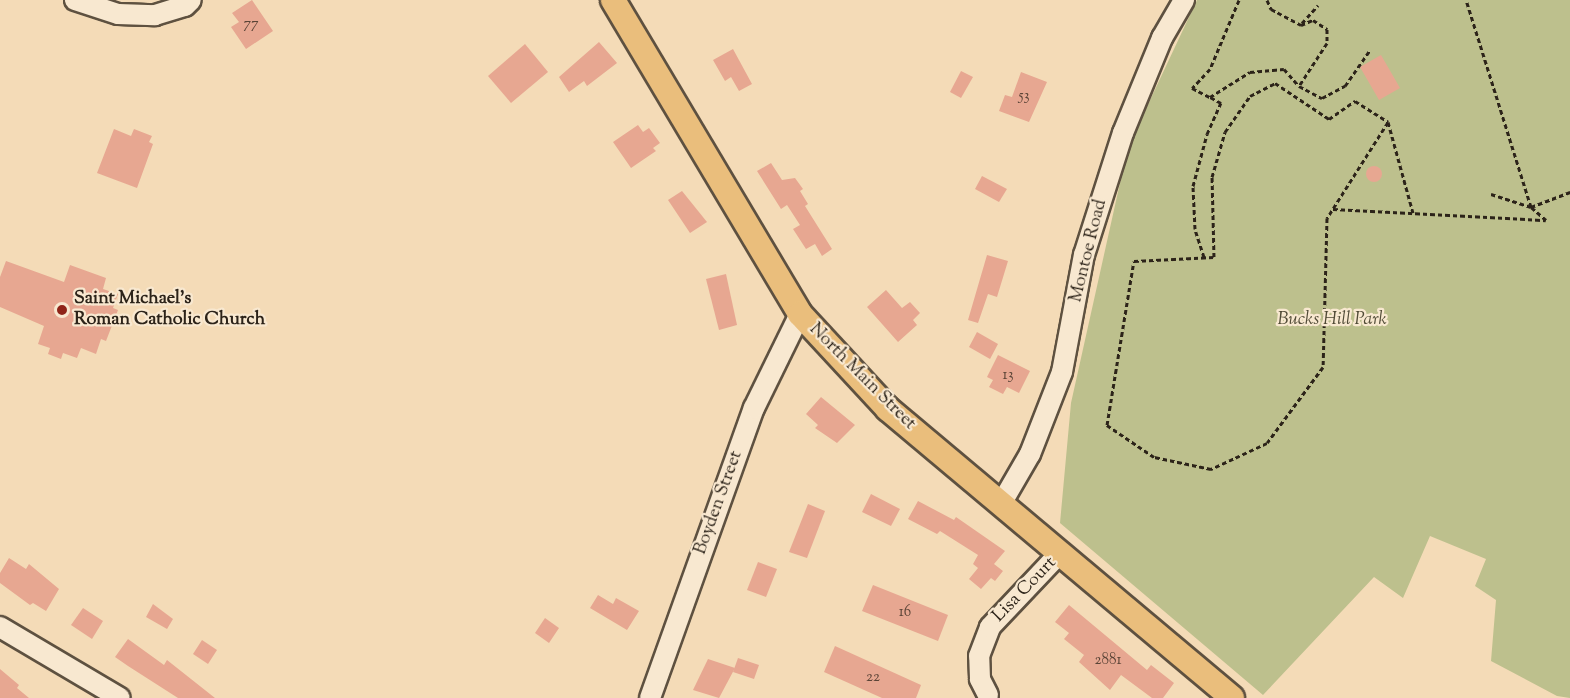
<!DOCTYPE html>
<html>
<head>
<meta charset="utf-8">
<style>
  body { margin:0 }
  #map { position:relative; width:1570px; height:698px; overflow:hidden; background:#f4dbb7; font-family:"Sorts Mill Goudy",serif }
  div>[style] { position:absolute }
  .green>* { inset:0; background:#bdc08d }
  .building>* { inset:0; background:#e7a791 }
  .round { border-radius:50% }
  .path>* { height:3px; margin-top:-1.5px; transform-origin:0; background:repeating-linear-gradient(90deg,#2c2319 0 4.5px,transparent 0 7.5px) }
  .roads { filter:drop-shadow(2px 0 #5e5140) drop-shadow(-2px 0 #5e5140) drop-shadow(0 2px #5e5140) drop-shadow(0 -2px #5e5140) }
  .minor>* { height:20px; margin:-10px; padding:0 10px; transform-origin:10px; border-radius:10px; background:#f8e8d0 }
  .major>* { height:24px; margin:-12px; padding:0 12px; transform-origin:12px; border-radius:12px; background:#eabe7c }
  .dots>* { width:16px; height:16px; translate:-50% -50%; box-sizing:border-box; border:3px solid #f8e8d0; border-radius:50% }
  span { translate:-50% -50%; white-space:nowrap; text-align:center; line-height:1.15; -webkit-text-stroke:4.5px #f8e8d0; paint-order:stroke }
  .number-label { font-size:15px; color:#5b4437 }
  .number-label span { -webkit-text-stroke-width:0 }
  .street-label { font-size:18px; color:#2c2319 }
  .poi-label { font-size:18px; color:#2c2319; font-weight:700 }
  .left { translate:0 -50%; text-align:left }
  .park-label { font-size:18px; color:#504a36; font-style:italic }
</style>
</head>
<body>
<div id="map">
  <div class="green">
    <div style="clip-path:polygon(1197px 0,1570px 0,1570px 698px,1557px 696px,1491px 661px,1496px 600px,1475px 586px,1486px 559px,1430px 536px,1403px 598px,1374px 577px,1263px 695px,1060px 523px,1071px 403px,1128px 147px)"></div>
  </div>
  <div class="building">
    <div style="clip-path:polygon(252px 0,273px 31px,246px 49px,231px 27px,239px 22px,232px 13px)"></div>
    <div style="clip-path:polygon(599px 42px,617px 63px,587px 86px,584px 81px,569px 92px,559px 77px)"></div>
    <div style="clip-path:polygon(525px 44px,548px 72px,511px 103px,488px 76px)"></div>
    <div style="clip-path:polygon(733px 49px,752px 84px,739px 91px,731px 77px,725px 81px,713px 60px)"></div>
    <div style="clip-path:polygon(1381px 55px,1400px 88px,1379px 100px,1360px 67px)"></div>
    <div style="clip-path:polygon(961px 71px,973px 77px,961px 98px,950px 92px)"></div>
    <div style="clip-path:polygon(1021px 72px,1047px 82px,1029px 122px,999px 111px,1005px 95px,1012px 97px)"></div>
    <div style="clip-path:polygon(638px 125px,643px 132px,649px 128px,660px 143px,653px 148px,656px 151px,631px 168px,613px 142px)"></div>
    <div style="clip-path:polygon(114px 129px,131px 136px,134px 129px,152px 136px,149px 142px,153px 144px,137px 188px,97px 173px)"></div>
    <div style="clip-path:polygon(771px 163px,782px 180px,795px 178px,803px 189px,800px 191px,808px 204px,805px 206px,832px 249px,822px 256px,815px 244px,806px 249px,793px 229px,800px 225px,787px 205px,781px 209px,757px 171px)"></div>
    <div class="round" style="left:1366px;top:166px;width:16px;height:16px"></div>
    <div style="clip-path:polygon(982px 176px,1007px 189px,999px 202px,975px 189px)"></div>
    <div style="clip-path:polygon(682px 191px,707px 222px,690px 233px,668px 200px)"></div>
    <div style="clip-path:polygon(987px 255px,1008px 261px,997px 297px,988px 294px,978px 323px,968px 320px)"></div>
    <div style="clip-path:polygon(6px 261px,64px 282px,70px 265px,106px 278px,103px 289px,118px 294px,113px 308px,118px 310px,106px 341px,101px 339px,96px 354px,81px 348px,77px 358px,63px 353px,61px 359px,48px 354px,50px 348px,38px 344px,44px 326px,0 307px,0 277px)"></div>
    <div style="clip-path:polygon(726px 274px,737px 325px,719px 330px,706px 279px)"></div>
    <div style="clip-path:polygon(886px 290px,902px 308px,910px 302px,920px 313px,913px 320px,917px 325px,898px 342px,867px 307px)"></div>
    <div style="clip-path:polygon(977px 332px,998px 344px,990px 359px,969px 347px)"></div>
    <div style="clip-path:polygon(998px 355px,1030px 371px,1019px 393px,1007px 387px,1003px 394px,989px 387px,993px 380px,987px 377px)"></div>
    <div style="clip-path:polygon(821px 397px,855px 425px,837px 443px,815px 428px,818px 425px,806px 414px)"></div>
    <div style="clip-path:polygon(871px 494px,900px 509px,891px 526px,862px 512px)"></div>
    <div style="clip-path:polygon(918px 501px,954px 520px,956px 517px,1005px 551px,994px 564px,1003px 571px,995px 581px,991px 578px,981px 589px,969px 579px,978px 568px,973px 564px,978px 555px,940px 531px,937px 534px,908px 519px)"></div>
    <div style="clip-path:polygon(808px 504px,825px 511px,807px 558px,789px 552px)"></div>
    <div style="clip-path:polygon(9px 558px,26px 569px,29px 564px,59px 589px,46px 611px,33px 603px,30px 605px,0 583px,0 573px)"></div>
    <div style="clip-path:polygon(758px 562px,777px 569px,766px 597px,747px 590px)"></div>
    <div style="clip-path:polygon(873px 585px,948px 615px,938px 641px,862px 611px)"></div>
    <div style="clip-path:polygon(598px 595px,613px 604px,616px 598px,639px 611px,627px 630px,590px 608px)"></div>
    <div style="clip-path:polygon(153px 604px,173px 619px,167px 629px,146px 617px)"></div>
    <div style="clip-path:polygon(1069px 605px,1147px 670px,1151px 665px,1174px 683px,1163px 698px,1152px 698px,1121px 675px,1110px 690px,1079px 662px,1084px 655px,1064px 639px,1069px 633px,1055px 622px)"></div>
    <div style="clip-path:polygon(83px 608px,103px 621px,92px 639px,71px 625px)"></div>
    <div style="clip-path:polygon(545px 618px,559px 628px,549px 643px,535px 633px)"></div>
    <div style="clip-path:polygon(128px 639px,164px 665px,167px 660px,215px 698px,178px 698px,128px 666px,115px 657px)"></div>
    <div style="clip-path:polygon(202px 640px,217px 650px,208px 664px,193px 654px)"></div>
    <div style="clip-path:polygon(835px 646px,921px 685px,916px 698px,882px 698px,824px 672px)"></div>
    <div style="clip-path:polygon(738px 658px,759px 665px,754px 679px,733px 672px)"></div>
    <div style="clip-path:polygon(708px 659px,735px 668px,719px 698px,693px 690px)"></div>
    <div style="clip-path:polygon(0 669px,19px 685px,17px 688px,29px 698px,0 698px)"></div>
  </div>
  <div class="path">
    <div style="left:1239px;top:0;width:75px;rotate:112.8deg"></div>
    <div style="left:1210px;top:69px;width:26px;rotate:133deg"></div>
    <div style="left:1192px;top:88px;width:20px;rotate:27deg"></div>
    <div style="left:1210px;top:97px;width:47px;rotate:-32deg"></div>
    <div style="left:1250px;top:72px;width:34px;rotate:-5deg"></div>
    <div style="left:1284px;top:69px;width:23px;rotate:49deg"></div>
    <div style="left:1267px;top:0;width:10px;rotate:66deg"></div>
    <div style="left:1271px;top:9px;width:34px;rotate:28deg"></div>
    <div style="left:1301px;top:25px;width:13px;rotate:-23deg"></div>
    <div style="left:1313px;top:20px;width:17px;rotate:33deg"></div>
    <div style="left:1327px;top:29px;width:14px;rotate:90deg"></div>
    <div style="left:1327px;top:43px;width:51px;rotate:123.1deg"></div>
    <div style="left:1299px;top:86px;width:26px;rotate:28deg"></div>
    <div style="left:1322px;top:98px;width:26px;rotate:-28deg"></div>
    <div style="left:1345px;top:86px;width:44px;rotate:-55.2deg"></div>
    <div style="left:1302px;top:23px;width:24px;rotate:-48deg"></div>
    <div style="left:1275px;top:83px;width:65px;rotate:33.7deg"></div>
    <div style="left:1329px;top:119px;width:32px;rotate:-35deg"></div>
    <div style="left:1355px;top:101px;width:39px;rotate:32deg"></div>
    <div style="left:1388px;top:122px;width:114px;rotate:122.4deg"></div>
    <div style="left:1327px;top:218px;width:149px;rotate:91.5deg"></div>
    <div style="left:1323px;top:367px;width:94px;rotate:126.4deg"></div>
    <div style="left:1267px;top:443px;width:62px;rotate:155.1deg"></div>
    <div style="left:1211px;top:469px;width:58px;rotate:-168.1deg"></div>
    <div style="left:1154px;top:457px;width:57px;rotate:-145.8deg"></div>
    <div style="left:1107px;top:425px;width:166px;rotate:-80.7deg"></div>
    <div style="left:1134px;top:261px;width:80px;rotate:-2.9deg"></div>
    <div style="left:1214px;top:257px;width:80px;rotate:-91.4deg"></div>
    <div style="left:1212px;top:177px;width:47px;rotate:-73.9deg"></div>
    <div style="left:1225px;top:132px;width:44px;rotate:-55.2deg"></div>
    <div style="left:1250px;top:96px;width:28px;rotate:-27deg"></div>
    <div style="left:1388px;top:122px;width:94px;rotate:74.6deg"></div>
    <div style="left:1491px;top:194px;width:42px;rotate:18deg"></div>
    <div style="left:1531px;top:207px;width:42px;rotate:-21deg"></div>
    <div style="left:1333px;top:209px;width:213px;rotate:3deg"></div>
    <div style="left:1546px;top:220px;width:20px;rotate:-139deg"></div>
    <div style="left:1531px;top:207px;width:217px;rotate:-107.4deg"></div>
    <div style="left:1204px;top:257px;width:29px;rotate:-108deg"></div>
    <div style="left:1195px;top:229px;width:43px;rotate:-92.7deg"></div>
    <div style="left:1193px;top:186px;width:54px;rotate:-74.9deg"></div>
    <div style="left:1207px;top:134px;width:34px;rotate:-66deg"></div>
    <div style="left:1221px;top:103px;width:13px;rotate:-151deg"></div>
  </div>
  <div class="roads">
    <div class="minor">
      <div style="left:75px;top:0;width:45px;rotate:18deg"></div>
      <div style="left:118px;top:14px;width:37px;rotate:2deg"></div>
      <div style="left:155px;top:15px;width:31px;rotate:-17deg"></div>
      <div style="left:185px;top:6px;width:8px;rotate:-45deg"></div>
      <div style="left:1001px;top:504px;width:58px;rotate:-59.9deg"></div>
      <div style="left:1030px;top:454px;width:88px;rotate:-68.7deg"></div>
      <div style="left:1062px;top:372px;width:119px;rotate:-79.4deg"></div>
      <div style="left:1084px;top:255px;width:128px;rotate:-72.3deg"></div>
      <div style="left:1123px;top:133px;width:103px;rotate:-67.7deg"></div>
      <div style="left:1162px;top:38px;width:44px;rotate:-59.9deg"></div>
      <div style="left:0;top:627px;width:139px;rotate:30.6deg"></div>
      <div style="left:988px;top:695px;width:18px;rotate:-117deg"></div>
      <div style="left:980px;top:679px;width:23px;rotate:-92deg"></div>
      <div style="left:979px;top:656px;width:31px;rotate:-69deg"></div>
      <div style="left:990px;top:627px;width:102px;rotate:-46.6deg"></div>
      <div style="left:650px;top:698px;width:308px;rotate:-70.3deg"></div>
      <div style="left:754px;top:408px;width:105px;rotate:-63.9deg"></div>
    </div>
    <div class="major">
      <div style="left:613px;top:0;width:365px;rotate:59.2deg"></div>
      <div style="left:800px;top:314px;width:129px;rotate:47.2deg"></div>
      <div style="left:888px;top:409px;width:449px;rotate:40deg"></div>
    </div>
  </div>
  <div class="dots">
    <div style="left:62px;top:310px;background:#8f2418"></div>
  </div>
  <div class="number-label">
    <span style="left:251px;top:25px">77</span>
    <span style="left:1024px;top:97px">53</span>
    <span style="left:1008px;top:376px">13</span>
    <span style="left:905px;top:613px">16</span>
    <span style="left:1108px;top:661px">2881</span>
    <span style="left:873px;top:678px">22</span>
  </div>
  <div class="street-label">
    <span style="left:1089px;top:251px;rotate:-76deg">Montoe Road</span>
    <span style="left:862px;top:377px;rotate:45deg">North Main Street</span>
    <span style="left:719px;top:503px;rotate:-70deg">Boyden Street</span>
    <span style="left:1025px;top:590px;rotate:-46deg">Lisa Court</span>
  </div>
  <div class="poi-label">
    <span class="left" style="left:74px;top:310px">Saint Michael's<br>Roman Catholic Church</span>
  </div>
  <div class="park-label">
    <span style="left:1332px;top:320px">Bucks Hill Park</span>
  </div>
</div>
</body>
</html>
